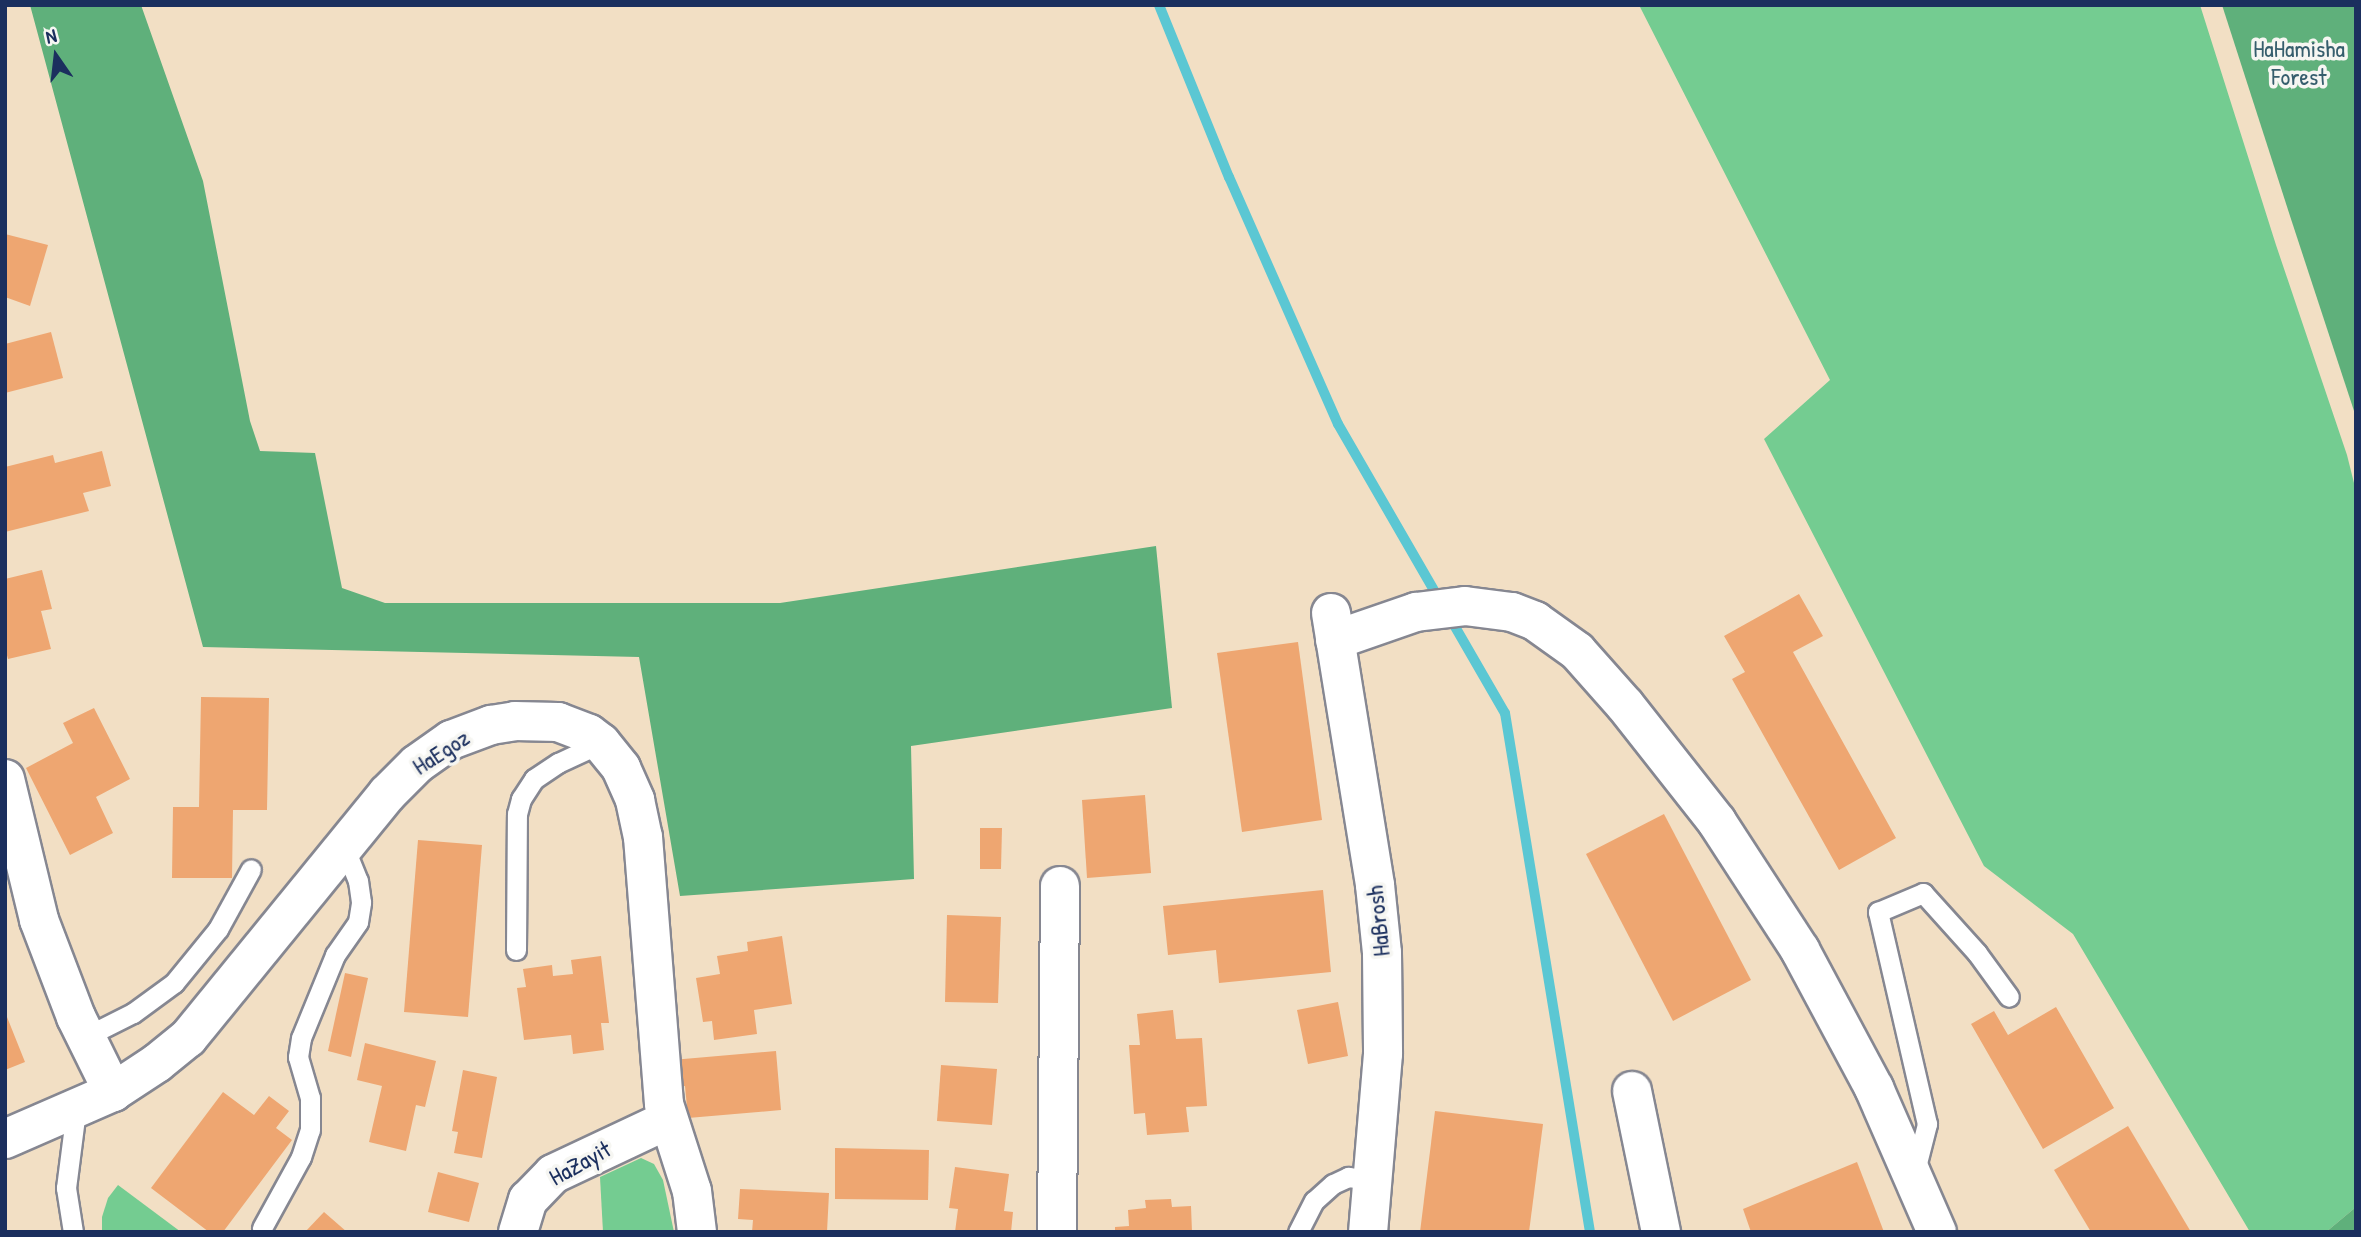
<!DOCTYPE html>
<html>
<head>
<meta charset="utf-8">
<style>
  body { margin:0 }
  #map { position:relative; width:2361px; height:1237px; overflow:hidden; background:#f2dfc4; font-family:"Patrick Hand",sans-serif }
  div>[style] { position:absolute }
  .green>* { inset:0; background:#74cc91 }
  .forest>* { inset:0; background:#5fb07b }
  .stream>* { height:10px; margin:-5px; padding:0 5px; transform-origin:5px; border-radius:5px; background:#5bc7d3 }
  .building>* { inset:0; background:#eea671 }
  .roads { filter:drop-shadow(2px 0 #868791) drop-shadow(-2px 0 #868791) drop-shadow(0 2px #868791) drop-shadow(0 -2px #868791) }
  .service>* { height:19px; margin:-9.5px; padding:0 9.5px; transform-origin:9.5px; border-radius:9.5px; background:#fff }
  .minor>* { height:38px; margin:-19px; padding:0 19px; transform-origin:19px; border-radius:19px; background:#fff }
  span { translate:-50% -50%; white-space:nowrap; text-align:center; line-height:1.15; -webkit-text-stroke:7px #f6f6f2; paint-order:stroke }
  .park-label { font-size:24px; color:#365e6d }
  .street-label { font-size:24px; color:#1b2f5e }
  .frame { position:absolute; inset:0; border:7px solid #1b2f5e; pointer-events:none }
  .north { position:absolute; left:21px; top:21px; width:70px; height:70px; -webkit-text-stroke:5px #f6f6f2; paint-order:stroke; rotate:346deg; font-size:19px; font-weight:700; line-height:28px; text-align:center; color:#1b2f5e }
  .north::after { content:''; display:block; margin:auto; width:24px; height:32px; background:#1b2f5e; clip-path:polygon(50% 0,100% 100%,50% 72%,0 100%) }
</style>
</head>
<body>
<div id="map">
  <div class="green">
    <div style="clip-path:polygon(1639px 5px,2200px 5px,2276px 245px,2347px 455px,2356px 491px,2356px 1207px,2326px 1232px,2250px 1232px,2073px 934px,1984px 866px,1764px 439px,1830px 380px)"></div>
    <div style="clip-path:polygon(641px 1158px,654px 1164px,663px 1180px,674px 1232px,603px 1232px,600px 1177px)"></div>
    <div style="clip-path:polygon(118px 1185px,181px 1232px,102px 1232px,102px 1217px,108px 1198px)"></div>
  </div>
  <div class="forest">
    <div style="clip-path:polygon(30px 5px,141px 5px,203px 181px,250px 421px,260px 451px,315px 453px,342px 588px,385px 603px,780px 603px,1156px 546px,1172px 708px,911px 746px,914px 879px,680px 896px,639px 657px,203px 647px)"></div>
    <div style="clip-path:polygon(2222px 5px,2356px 5px,2356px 417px,2290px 216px)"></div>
    <div style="clip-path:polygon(2356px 1207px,2356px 1232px,2326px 1232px)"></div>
  </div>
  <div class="stream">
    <div style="left:1159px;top:5px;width:186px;rotate:67.9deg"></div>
    <div style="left:1229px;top:177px;width:270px;rotate:66.2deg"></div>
    <div style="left:1338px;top:424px;width:334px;rotate:60deg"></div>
    <div style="left:1505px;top:713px;width:526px;rotate:80.7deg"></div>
  </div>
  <div class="building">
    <div style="clip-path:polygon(5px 234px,48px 245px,30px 306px,5px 297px)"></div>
    <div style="clip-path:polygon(51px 332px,63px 378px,5px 393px,5px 344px)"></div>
    <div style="clip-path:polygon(102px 451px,111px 486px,83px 493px,89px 511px,5px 532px,5px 467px,53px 455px,55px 463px)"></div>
    <div style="clip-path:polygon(42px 570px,52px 609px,41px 611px,51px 649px,8px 659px,5px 648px,5px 579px)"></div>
    <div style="clip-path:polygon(1799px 594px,1823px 636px,1793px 652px,1896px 838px,1839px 870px,1732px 679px,1745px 672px,1724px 636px)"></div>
    <div style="clip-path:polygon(1298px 642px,1322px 820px,1242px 832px,1217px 653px)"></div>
    <div style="clip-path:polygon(201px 697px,269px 698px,267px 810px,233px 810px,232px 878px,172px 878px,173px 807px,199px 807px)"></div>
    <div style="clip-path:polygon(94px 708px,130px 779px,96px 797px,113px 833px,70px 855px,26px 768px,73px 743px,63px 723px)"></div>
    <div style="clip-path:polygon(1145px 795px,1151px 873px,1087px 878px,1082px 800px)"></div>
    <div style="clip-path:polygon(1664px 814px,1751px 980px,1673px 1021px,1586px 854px)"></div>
    <div style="clip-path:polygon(980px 828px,1002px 828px,1001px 869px,980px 869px)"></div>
    <div style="clip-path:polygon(418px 840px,482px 845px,468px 1017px,404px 1012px)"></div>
    <div style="clip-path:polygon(1323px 890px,1331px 972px,1219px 983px,1216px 950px,1168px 955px,1163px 906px)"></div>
    <div style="clip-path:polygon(947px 915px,1001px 917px,998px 1003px,945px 1002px)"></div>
    <div style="clip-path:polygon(782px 936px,792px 1004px,754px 1010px,757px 1034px,714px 1040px,712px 1021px,703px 1022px,696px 978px,720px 974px,717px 956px,748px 951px,747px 942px)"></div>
    <div style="clip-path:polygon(601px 956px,609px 1023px,601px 1023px,604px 1050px,573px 1054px,571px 1035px,524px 1040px,517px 988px,526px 987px,523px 969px,552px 965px,553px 976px,573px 974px,571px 960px)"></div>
    <div style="clip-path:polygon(345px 973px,368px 978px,351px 1057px,328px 1051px)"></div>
    <div style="clip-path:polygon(1338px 1002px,1348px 1056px,1308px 1064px,1297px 1010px)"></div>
    <div style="clip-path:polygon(2056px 1007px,2114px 1108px,2043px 1149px,1971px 1024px,1994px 1011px,2008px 1035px)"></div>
    <div style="clip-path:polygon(1173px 1010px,1176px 1039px,1202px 1038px,1207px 1106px,1186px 1107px,1189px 1132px,1147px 1135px,1145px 1113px,1134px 1114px,1129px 1045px,1140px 1045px,1137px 1014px)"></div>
    <div style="clip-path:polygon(5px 1012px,25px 1062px,5px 1070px)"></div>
    <div style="clip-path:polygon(365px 1043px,436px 1061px,425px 1107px,416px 1105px,406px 1151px,369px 1142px,382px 1086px,357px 1080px)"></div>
    <div style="clip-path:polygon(776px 1051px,781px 1110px,688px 1118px,685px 1086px,674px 1087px,672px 1060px)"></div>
    <div style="clip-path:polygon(941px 1065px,997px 1069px,992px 1125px,937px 1121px)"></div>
    <div style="clip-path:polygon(463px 1070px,497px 1077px,482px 1158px,454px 1153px,458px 1132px,452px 1131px)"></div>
    <div style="clip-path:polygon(223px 1092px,254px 1115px,269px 1096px,289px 1111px,276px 1128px,292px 1140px,223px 1232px,209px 1232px,151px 1188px)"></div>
    <div style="clip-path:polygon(1435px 1111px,1543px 1124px,1529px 1232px,1420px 1232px)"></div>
    <div style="clip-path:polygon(2128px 1126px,2191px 1232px,2091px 1232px,2054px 1170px)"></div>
    <div style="clip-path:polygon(835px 1148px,929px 1150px,928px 1200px,835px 1199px)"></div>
    <div style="clip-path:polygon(1857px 1162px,1884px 1232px,1751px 1232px,1743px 1209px)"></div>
    <div style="clip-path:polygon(955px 1167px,1009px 1174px,1004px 1211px,1013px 1212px,1011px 1232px,955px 1232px,958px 1209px,949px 1208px)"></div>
    <div style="clip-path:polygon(438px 1172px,479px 1183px,469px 1222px,428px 1212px)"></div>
    <div style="clip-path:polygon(740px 1189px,829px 1193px,827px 1232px,752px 1232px,753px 1220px,738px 1219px)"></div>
    <div style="clip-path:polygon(1171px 1199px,1172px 1207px,1191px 1206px,1192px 1232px,1115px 1232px,1115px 1227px,1129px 1226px,1128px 1210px,1146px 1208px,1145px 1200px)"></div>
    <div style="clip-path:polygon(324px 1212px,347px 1232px,305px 1232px)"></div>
  </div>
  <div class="roads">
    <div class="service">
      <div style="left:516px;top:950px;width:136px;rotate:-89.6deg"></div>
      <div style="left:517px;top:814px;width:16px;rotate:-75deg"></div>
      <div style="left:521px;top:799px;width:24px;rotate:-57deg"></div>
      <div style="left:534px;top:779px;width:29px;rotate:-34deg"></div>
      <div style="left:558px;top:763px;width:47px;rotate:-24.9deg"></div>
      <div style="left:85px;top:1037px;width:54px;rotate:-26.6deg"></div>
      <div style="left:133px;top:1013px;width:51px;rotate:-36.2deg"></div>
      <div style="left:174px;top:983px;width:70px;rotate:-50.8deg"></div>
      <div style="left:218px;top:929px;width:68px;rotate:-61.2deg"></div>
      <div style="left:1915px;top:1171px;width:49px;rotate:-75.7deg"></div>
      <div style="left:1927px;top:1124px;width:218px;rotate:-103deg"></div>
      <div style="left:1878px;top:912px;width:49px;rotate:-22.9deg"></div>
      <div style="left:1923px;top:893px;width:81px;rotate:48deg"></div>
      <div style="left:1977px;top:953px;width:54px;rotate:54deg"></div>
      <div style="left:262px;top:1228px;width:81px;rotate:-61.2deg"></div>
      <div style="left:301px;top:1157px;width:28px;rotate:-72deg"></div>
      <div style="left:310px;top:1130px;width:32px;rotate:-90deg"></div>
      <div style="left:310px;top:1098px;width:43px;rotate:-106.3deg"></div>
      <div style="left:298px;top:1057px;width:19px;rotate:-81deg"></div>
      <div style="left:301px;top:1038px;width:90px;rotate:-67.7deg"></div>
      <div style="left:335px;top:955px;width:40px;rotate:-55.1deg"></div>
      <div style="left:358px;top:922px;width:20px;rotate:-81deg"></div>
      <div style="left:361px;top:902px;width:21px;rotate:-98deg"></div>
      <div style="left:358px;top:881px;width:37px;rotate:-112deg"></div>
      <div style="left:73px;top:1232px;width:45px;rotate:-99deg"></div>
      <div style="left:66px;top:1188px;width:79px;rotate:-82.7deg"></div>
      <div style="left:1298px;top:1232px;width:35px;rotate:-63deg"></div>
      <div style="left:1314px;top:1201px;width:25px;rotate:-42deg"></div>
      <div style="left:1333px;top:1184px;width:17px;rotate:-25deg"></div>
      <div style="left:1348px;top:1177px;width:25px;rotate:7deg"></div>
    </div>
    <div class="minor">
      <div style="left:1331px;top:613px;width:276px;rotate:80.8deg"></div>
      <div style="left:1375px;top:885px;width:68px;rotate:84.1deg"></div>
      <div style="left:1382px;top:953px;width:101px;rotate:89.4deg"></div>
      <div style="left:1383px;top:1054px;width:179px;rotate:94.8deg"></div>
      <div style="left:1335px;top:640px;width:86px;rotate:-19.1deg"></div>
      <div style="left:1416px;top:612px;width:49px;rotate:-7deg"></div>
      <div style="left:1465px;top:606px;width:47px;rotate:7.3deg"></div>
      <div style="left:1512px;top:612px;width:25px;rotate:21deg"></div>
      <div style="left:1535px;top:621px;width:52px;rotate:35.5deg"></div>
      <div style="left:1577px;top:651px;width:72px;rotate:48.4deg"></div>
      <div style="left:1625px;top:705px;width:149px;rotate:51.8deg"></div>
      <div style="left:1717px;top:822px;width:153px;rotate:57deg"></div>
      <div style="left:1800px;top:950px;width:157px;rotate:61.8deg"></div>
      <div style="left:1874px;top:1088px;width:157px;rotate:66.4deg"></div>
      <div style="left:5px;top:779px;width:145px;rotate:76.4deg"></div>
      <div style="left:39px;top:920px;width:104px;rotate:69.1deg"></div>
      <div style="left:76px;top:1017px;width:84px;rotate:63.7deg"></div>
      <div style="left:1632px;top:1091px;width:144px;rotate:78.4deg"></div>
      <div style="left:5px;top:1139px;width:118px;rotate:-23.5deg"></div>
      <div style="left:113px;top:1092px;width:53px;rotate:-33.4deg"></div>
      <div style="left:157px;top:1063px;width:40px;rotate:-39deg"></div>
      <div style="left:188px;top:1038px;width:315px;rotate:-50.8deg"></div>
      <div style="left:387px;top:794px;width:42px;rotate:-45deg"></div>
      <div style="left:417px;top:764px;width:42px;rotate:-35.2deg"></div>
      <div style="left:451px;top:740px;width:43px;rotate:-20.6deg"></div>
      <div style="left:491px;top:725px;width:24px;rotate:-9deg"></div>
      <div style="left:515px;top:721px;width:43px;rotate:1.3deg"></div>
      <div style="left:558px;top:722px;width:33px;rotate:21deg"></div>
      <div style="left:589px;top:734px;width:15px;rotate:37deg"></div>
      <div style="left:601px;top:743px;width:32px;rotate:51deg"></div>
      <div style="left:621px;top:768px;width:35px;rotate:66deg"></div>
      <div style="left:635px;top:800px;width:38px;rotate:78deg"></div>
      <div style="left:643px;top:837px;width:268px;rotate:85.5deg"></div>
      <div style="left:664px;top:1104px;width:91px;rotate:72.2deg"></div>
      <div style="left:692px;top:1191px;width:41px;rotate:83deg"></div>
      <div style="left:518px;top:1232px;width:34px;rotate:-73deg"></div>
      <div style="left:528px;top:1200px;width:36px;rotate:-46deg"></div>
      <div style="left:553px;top:1174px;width:127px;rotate:-25.2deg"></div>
      <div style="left:1057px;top:1232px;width:346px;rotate:-89.5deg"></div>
    </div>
  </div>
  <div class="park-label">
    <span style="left:2299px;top:63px">HaHamisha<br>Forest</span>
  </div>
  <div class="street-label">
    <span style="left:441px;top:752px;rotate:-33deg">HaEgoz</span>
    <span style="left:1378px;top:921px;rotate:-96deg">HaBrosh</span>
    <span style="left:580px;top:1163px;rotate:-29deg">HaZayit</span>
  </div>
  <div class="frame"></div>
  <div class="north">N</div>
</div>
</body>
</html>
